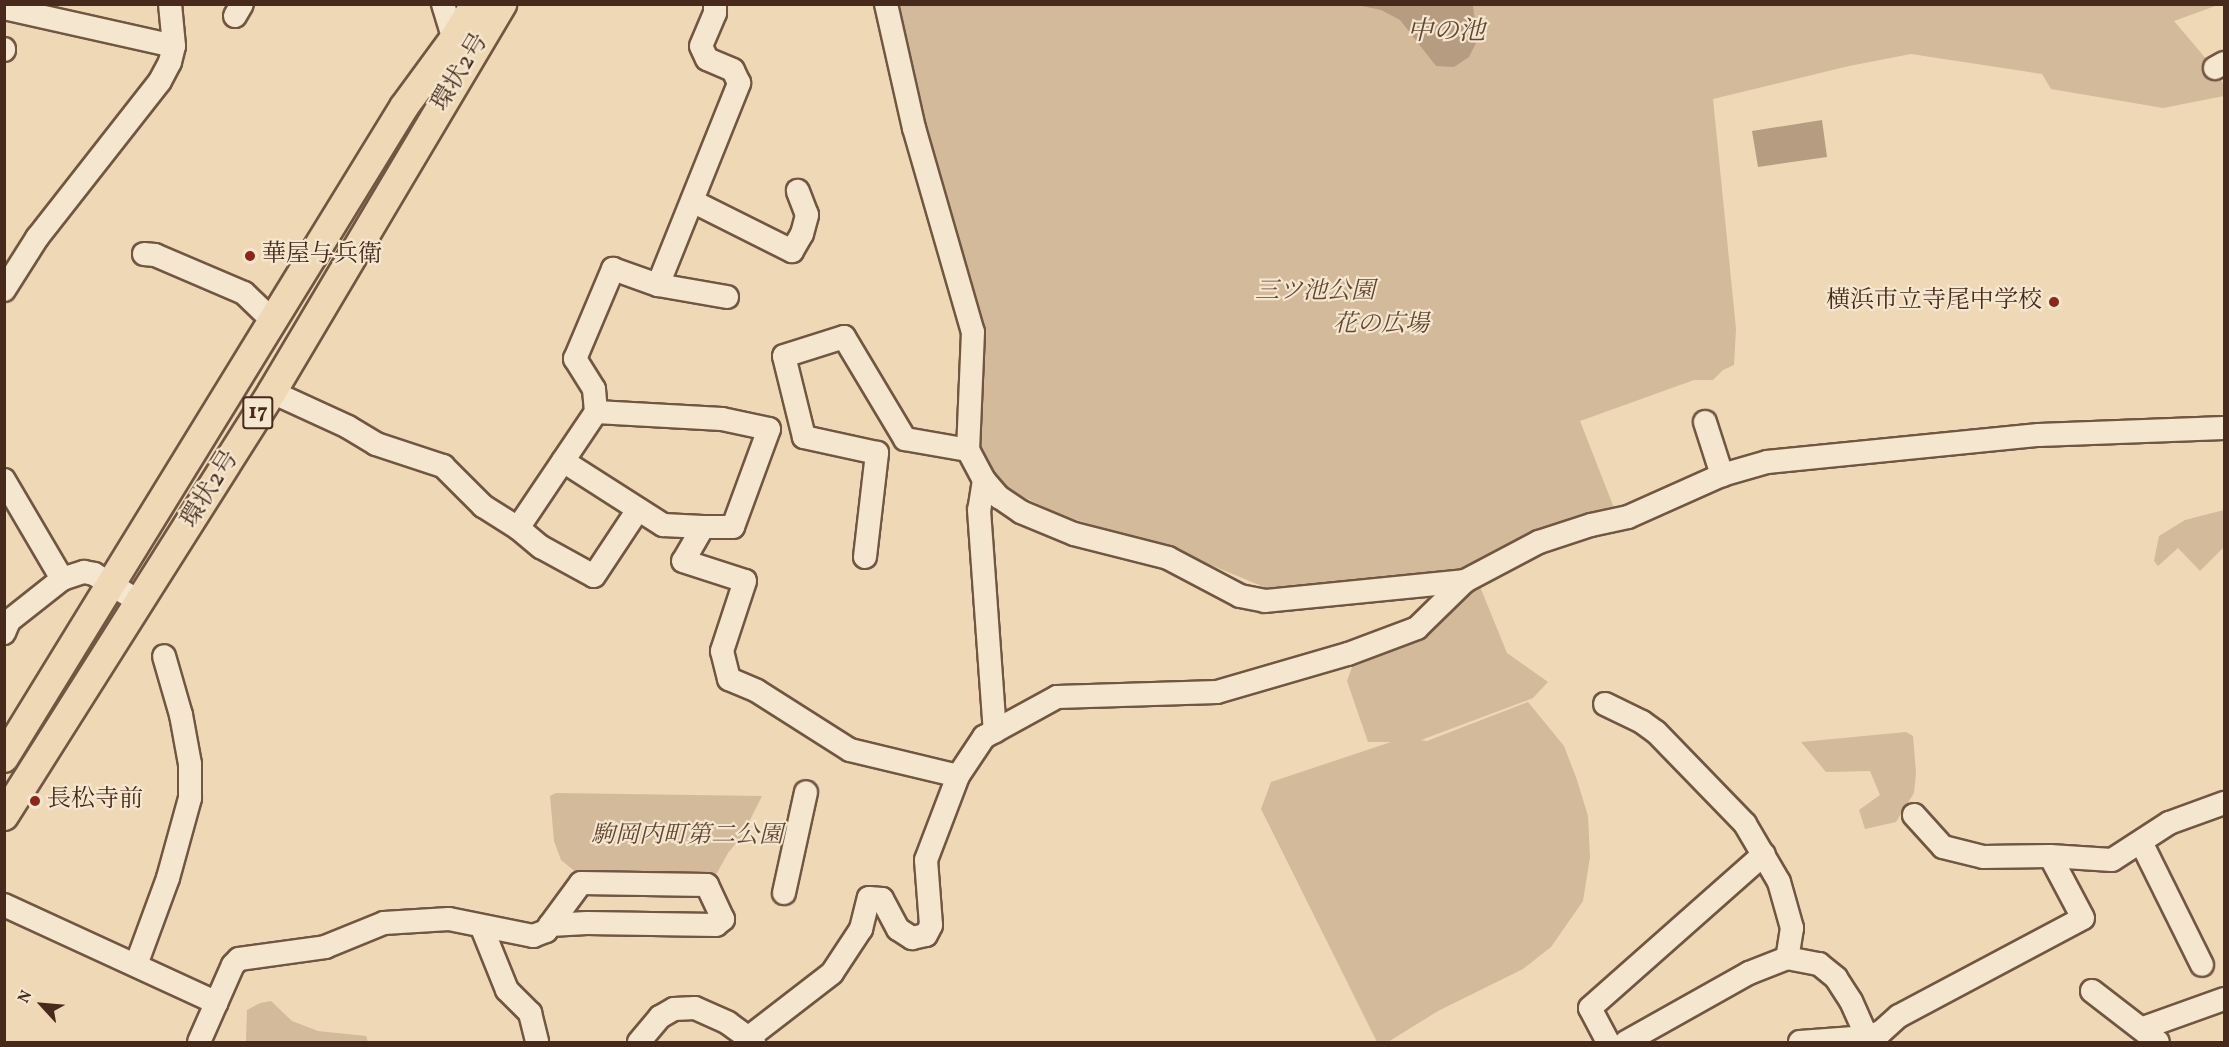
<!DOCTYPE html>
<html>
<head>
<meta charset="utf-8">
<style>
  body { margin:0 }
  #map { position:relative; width:2229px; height:1047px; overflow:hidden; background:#efd8b5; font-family:Vollkorn,"Noto Serif JP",serif }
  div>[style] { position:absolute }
  .green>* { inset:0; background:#d2ba9b }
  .water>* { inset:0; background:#b69d81 }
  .roads { filter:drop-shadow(2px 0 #715642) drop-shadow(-2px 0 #715642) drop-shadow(0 2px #715642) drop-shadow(0 -2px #715642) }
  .minor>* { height:22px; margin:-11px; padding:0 11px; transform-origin:11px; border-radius:11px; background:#f5e6cf }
  .major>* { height:28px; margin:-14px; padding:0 14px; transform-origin:14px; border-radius:14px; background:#efd8b5 }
  .dots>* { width:16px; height:16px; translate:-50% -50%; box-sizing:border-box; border:3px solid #f5e6cf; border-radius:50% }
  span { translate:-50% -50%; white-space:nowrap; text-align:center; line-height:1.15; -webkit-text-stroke:4.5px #f5e6cf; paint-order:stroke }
  .shield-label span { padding:2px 4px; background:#f5e6cf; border:2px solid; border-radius:4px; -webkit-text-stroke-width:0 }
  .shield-label { font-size:22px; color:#472a1c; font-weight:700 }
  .street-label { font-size:24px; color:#472a1c }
  .poi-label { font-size:24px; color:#472a1c }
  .left { translate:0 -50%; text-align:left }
  .right { translate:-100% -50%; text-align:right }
  .park-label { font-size:24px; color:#634735; font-style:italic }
  .water-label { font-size:26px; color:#634735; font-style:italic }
  .frame { position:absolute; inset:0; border:6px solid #472a1c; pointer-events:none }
  .north { position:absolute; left:12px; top:975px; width:60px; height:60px; -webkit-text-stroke:4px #f5e6cf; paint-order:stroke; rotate:296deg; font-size:16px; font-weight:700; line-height:24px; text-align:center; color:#472a1c }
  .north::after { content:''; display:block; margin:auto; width:21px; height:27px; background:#472a1c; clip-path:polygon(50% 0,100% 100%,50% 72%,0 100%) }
</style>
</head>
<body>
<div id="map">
  <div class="green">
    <div style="clip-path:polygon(893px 5px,2218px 5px,2174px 21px,2219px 74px,2224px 87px,2224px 96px,2163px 108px,2051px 89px,2042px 74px,1911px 54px,1849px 66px,1713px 99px,1736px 329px,1734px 365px,1723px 370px,1713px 380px,1694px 380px,1580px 421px,1616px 513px,1472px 567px,1507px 653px,1548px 682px,1533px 698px,1421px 740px,1427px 741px,1528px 702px,1564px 746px,1577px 780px,1588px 816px,1590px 857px,1583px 901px,1551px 947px,1523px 969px,1438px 1011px,1388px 1042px,1377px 1042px,1261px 809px,1271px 782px,1391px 742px,1368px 742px,1347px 681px,1356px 656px,1445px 614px,1438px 578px,1368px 578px,1312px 587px,1264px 587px,1206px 563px,1059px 514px,1001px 486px,978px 448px,978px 321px,921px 128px)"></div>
    <div style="clip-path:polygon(2224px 510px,2224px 547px,2200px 571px,2178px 548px,2158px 566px,2154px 561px,2159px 536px,2185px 520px)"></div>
    <div style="clip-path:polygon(1906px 732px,1913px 736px,1916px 773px,1914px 793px,1896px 822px,1865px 829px,1859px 810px,1880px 795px,1870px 771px,1826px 772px,1801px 742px)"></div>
    <div style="clip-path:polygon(556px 793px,762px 796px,742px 836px,728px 853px,713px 880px,583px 878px,561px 860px,554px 841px,550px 796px)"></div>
    <div style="clip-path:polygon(271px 1001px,292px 1021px,318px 1031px,366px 1036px,368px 1042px,246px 1042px,247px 1010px,260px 1003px)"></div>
  </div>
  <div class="water">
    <div style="clip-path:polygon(1357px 5px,1473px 5px,1477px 41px,1469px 57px,1454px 67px,1436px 66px,1400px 20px,1381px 10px)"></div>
    <div style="clip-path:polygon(1822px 120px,1827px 157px,1758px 167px,1752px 131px)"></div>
  </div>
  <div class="roads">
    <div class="minor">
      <div style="left:443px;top:4px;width:37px;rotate:73deg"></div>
      <div style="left:886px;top:4px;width:127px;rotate:77.3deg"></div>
      <div style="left:914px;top:128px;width:212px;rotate:73.9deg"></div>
      <div style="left:973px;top:332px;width:118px;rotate:92.4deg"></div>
      <div style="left:968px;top:450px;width:34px;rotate:62deg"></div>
      <div style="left:984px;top:480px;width:23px;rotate:49deg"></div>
      <div style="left:999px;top:497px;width:27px;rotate:34deg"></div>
      <div style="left:1021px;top:512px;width:57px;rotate:22.5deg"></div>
      <div style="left:1074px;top:534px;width:97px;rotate:14.3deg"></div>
      <div style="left:1168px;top:558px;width:81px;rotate:27.8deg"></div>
      <div style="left:1240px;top:596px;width:25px;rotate:11deg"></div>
      <div style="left:1265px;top:601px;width:201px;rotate:-5.7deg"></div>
      <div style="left:4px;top:8px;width:174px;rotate:12.6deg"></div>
      <div style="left:235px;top:16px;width:14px;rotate:-60deg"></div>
      <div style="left:4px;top:49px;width:1px;rotate:90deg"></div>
      <div style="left:2215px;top:68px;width:10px;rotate:-29deg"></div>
      <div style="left:692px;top:201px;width:112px;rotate:26.6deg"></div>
      <div style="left:792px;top:251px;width:20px;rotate:-60deg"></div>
      <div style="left:802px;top:234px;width:20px;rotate:-75deg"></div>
      <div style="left:807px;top:215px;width:26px;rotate:-111deg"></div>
      <div style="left:144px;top:254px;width:11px;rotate:5deg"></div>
      <div style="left:155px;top:255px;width:97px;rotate:23.1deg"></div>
      <div style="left:244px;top:293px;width:40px;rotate:44deg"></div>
      <div style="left:658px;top:285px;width:218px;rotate:-68.1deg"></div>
      <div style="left:739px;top:83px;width:14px;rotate:-115deg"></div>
      <div style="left:733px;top:70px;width:28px;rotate:-157deg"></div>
      <div style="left:707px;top:59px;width:14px;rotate:-115deg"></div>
      <div style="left:701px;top:46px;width:36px;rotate:-67deg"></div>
      <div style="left:715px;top:13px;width:9px;rotate:-90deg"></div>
      <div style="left:4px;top:290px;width:62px;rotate:-57.6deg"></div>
      <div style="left:37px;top:238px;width:199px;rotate:-51.9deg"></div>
      <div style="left:160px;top:81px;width:21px;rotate:-62deg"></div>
      <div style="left:170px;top:62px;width:16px;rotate:-76deg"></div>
      <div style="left:174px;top:46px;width:42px;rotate:-95.4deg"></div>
      <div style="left:272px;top:392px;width:84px;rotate:24.7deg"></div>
      <div style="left:348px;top:427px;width:33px;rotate:31deg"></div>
      <div style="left:376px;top:444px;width:71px;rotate:18.2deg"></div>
      <div style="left:443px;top:466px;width:57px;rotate:45deg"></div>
      <div style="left:483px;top:506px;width:41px;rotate:32.2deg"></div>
      <div style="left:518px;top:528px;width:30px;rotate:40deg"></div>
      <div style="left:541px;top:547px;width:60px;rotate:28.7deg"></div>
      <div style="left:594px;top:576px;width:78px;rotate:-56.5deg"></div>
      <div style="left:596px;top:412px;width:126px;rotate:3.2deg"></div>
      <div style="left:722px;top:419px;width:48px;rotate:12deg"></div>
      <div style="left:769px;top:429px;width:104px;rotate:110.2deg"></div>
      <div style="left:733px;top:527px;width:30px;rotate:180deg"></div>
      <div style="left:703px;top:527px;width:39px;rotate:120deg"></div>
      <div style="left:683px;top:561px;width:65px;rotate:17.9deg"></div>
      <div style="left:745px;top:581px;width:74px;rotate:108.2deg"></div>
      <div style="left:722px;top:651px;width:29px;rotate:76deg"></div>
      <div style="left:729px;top:679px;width:30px;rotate:23deg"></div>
      <div style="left:757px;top:691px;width:110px;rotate:32.4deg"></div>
      <div style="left:850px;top:750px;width:111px;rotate:13.5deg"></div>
      <div style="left:1705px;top:422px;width:56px;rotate:72.2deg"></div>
      <div style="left:563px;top:461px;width:119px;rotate:32.6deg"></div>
      <div style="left:663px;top:525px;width:40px;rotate:2.9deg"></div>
      <div style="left:4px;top:480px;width:115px;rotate:59.6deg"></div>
      <div style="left:984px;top:480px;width:30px;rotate:99deg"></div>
      <div style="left:979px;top:510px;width:222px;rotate:85.9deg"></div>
      <div style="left:518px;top:528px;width:140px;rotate:-56.1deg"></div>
      <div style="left:596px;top:412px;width:23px;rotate:-95deg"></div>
      <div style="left:594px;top:389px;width:36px;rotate:-122deg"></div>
      <div style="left:575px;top:359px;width:98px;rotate:-67.1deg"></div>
      <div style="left:613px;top:269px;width:48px;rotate:19.6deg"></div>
      <div style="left:658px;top:285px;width:70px;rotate:9.9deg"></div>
      <div style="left:865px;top:557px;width:105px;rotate:-83.4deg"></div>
      <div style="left:877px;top:453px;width:75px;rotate:-167.6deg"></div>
      <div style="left:804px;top:437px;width:83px;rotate:-103.9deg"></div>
      <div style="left:784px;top:356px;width:63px;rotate:-17.6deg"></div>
      <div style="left:844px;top:337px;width:119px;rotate:59.1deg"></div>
      <div style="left:905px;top:439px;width:64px;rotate:9.9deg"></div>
      <div style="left:4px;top:633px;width:13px;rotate:-67deg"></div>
      <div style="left:9px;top:621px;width:68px;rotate:-38.4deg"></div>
      <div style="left:62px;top:579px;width:23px;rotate:-18deg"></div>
      <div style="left:84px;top:572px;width:10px;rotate:11deg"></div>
      <div style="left:94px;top:574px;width:54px;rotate:31.3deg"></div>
      <div style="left:1605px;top:704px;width:41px;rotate:25.9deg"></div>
      <div style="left:1642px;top:722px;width:17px;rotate:36deg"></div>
      <div style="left:1656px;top:732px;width:128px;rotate:45.9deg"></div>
      <div style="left:1745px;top:824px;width:67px;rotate:59.6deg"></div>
      <div style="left:1779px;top:882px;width:48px;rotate:74.2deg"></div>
      <div style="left:1792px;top:928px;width:30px;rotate:99deg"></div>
      <div style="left:1914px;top:815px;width:43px;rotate:47.8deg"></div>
      <div style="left:1943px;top:847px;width:41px;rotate:14deg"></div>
      <div style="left:1983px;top:857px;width:67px;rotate:-0.9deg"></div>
      <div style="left:2050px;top:856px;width:62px;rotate:3.7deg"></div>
      <div style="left:2112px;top:860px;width:68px;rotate:-33deg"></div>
      <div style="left:2169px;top:823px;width:59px;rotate:-20deg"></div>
      <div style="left:2141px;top:842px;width:137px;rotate:63.6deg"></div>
      <div style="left:784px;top:893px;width:103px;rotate:-77.7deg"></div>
      <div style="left:4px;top:905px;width:234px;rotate:24.7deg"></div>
      <div style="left:482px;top:928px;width:67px;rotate:68deg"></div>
      <div style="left:507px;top:990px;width:33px;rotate:45deg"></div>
      <div style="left:530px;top:1013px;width:30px;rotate:76deg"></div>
      <div style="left:136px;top:965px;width:93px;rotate:-69.8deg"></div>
      <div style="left:168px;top:878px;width:83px;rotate:-74.6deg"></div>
      <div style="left:190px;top:798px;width:34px;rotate:-90deg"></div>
      <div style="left:190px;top:764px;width:50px;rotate:-100.4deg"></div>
      <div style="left:181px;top:715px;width:61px;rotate:-106.1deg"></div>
      <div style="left:2092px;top:991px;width:83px;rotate:37.7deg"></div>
      <div style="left:2143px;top:1028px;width:86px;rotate:-19.7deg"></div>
      <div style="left:748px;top:1038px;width:106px;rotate:-37.7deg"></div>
      <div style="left:832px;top:973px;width:53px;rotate:-56.6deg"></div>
      <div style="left:861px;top:929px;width:32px;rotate:-76deg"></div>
      <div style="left:869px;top:898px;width:13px;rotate:4deg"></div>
      <div style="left:882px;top:899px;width:34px;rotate:62deg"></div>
      <div style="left:898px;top:929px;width:17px;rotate:33deg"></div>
      <div style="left:912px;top:938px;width:14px;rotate:-12deg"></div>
      <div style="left:926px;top:935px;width:11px;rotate:-63deg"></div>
      <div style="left:931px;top:925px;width:65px;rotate:-94.4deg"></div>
      <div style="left:926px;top:860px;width:90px;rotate:-69.1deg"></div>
      <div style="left:958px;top:776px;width:47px;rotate:-56.3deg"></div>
      <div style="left:984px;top:737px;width:83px;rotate:-28.7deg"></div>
      <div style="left:1057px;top:697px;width:160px;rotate:-1.8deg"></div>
      <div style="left:1217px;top:692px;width:136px;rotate:-16.2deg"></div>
      <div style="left:1348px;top:654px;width:74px;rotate:-20.6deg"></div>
      <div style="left:1417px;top:628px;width:67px;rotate:-44.4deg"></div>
      <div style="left:1465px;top:581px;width:84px;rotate:-27.8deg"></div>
      <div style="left:1539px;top:542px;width:55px;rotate:-18.1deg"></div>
      <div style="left:1591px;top:525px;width:38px;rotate:-12deg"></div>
      <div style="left:1628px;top:517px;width:103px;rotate:-24.1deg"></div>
      <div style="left:1722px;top:475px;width:47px;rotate:-16.1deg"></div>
      <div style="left:1767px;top:462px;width:273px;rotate:-5.7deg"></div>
      <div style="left:2039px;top:435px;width:185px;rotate:-2.2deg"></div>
      <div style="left:199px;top:1042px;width:84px;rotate:-66.2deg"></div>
      <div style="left:233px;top:965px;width:8px;rotate:-45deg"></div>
      <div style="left:239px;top:959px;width:87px;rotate:-7.9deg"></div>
      <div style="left:325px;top:947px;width:64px;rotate:-22.1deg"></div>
      <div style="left:384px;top:923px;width:65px;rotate:-3.5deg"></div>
      <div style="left:449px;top:919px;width:86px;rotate:11.4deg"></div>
      <div style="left:533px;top:936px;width:14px;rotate:-21deg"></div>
      <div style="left:546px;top:931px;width:7px;rotate:-56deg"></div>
      <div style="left:550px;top:925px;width:52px;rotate:-53.6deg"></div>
      <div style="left:581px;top:883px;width:126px;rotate:0.9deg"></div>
      <div style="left:707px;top:885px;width:38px;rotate:65deg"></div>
      <div style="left:723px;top:919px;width:9px;rotate:139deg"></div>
      <div style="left:716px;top:925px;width:129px;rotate:-179.1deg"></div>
      <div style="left:587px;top:923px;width:37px;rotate:177deg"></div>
      <div style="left:639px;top:1042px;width:33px;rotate:-50deg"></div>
      <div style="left:660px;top:1017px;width:16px;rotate:-30deg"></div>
      <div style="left:674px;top:1009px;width:21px;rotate:-3deg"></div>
      <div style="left:695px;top:1008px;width:36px;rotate:24deg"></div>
      <div style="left:728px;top:1023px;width:32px;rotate:36deg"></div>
      <div style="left:1608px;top:1042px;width:38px;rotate:-118deg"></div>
      <div style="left:1590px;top:1008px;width:232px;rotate:-41.5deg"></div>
      <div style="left:1626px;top:1042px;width:141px;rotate:-29.3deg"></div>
      <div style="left:1749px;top:973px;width:41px;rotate:-21.5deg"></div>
      <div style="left:1787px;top:958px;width:33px;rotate:11deg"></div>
      <div style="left:1819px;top:964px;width:22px;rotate:39deg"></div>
      <div style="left:1836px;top:978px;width:27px;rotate:57deg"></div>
      <div style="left:1851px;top:1001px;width:39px;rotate:66deg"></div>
      <div style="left:1800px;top:1042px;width:67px;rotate:-4.3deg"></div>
      <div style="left:1867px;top:1037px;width:15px;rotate:-20deg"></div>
      <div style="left:1881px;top:1032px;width:24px;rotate:-42deg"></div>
      <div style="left:1899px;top:1016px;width:208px;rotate:-28deg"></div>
      <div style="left:2083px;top:918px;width:70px;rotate:-118deg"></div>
    </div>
    <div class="major">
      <div style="left:4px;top:758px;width:764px;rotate:-58.43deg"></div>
      <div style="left:404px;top:107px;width:84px;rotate:-53.7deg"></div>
      <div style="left:454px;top:39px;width:41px;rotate:-59deg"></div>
      <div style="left:4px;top:816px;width:502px;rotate:-57.7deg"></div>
      <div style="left:272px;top:392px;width:451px;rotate:-59.3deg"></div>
    </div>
  </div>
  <div class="dots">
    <div style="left:250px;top:256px;background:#8f2418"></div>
    <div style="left:2054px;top:302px;background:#8f2418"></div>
    <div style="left:35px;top:801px;background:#8f2418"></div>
  </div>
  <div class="shield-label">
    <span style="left:258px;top:413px">17</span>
  </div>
  <div class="street-label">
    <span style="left:461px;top:73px;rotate:-59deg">環状2号</span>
    <span style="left:211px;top:490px;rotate:-58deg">環状2号</span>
  </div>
  <div class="poi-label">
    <span class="left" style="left:262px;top:256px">華屋与兵衛</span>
    <span class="right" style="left:2042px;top:302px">横浜市立寺尾中学校</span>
    <span class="left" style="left:47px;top:801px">長松寺前</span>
  </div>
  <div class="park-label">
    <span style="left:1315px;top:293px">三ツ池公園</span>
    <span style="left:1381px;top:326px">花の広場</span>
    <span style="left:687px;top:837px">駒岡内町第二公園</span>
  </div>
  <div class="water-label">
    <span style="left:1446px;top:33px">中の池</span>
  </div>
  <div class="frame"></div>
  <div class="north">N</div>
</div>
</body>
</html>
